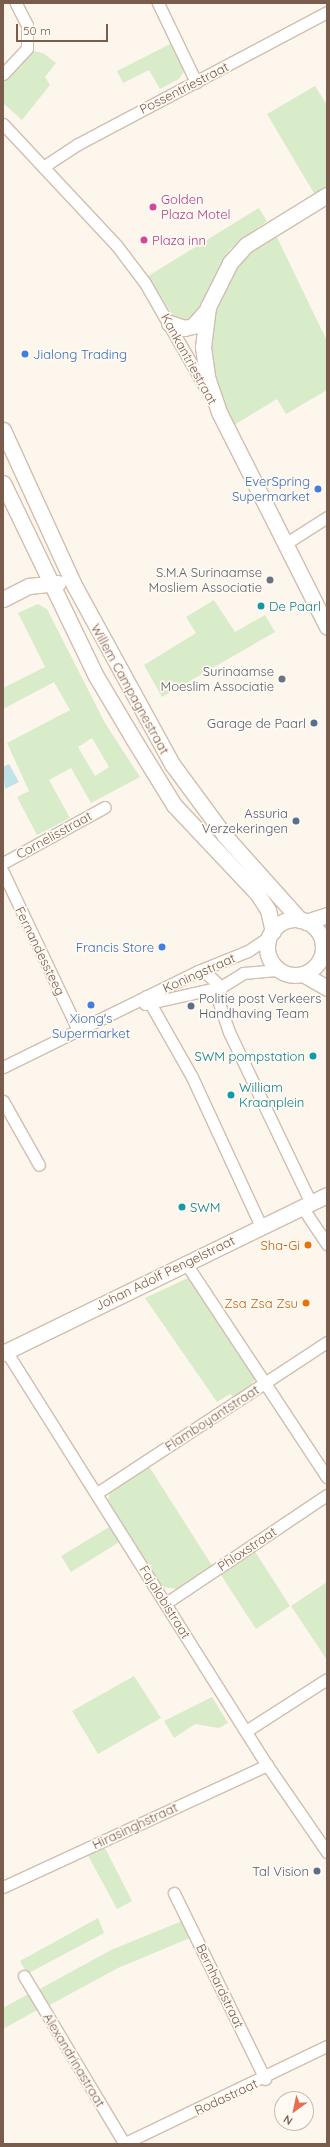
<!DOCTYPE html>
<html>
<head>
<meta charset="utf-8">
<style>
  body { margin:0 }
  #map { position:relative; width:330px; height:2147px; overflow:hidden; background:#fdf6ec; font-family:Quicksand,sans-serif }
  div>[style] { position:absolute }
  .green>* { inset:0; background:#d8ecc9 }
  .water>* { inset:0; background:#bfe3e8 }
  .roads { filter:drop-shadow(1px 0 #d1beb0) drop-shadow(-1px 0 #d1beb0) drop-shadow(0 1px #d1beb0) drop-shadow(0 -1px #d1beb0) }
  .street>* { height:11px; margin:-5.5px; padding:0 5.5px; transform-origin:5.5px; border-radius:5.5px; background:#fff }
  .secondary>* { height:15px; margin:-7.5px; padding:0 7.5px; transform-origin:7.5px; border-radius:7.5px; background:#fff }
  .secondary>.ring { margin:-7.5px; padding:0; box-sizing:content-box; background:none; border:15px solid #fff; border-radius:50% }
  .dots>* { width:11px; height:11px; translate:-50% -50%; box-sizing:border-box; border:2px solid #fffaf3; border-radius:50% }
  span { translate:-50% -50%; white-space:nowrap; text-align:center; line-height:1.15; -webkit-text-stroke:3.5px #fffaf3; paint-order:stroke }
  .street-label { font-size:13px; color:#7a5c4d }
  .hotel-label { font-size:13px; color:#b23c85 }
  .left { translate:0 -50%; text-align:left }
  .shop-label { font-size:13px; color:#366cbe }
  .right { translate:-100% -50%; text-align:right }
  .worship-label { font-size:13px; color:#5b616d }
  .culture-label { font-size:13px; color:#0d838f }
  .service-label { font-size:13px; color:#4e5e75 }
  .food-label { font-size:13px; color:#c56008 }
  .frame { position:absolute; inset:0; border:4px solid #7a5c4d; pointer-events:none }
  .north { position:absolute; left:274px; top:2091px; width:40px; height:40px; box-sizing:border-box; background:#fffaf3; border:1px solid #cabbb1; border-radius:50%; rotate:213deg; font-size:11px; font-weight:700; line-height:16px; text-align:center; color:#7a5c4d }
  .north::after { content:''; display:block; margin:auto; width:14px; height:18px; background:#e76f51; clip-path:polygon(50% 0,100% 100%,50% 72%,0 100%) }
  .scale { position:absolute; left:16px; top:24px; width:92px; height:18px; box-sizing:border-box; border:2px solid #7a5c4d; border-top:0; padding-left:5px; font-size:12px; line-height:14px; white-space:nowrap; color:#7a5c4d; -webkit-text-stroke:3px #fffaf3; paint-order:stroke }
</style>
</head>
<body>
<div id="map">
  <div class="green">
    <div style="clip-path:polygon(172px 43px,185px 70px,179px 79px,160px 89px,149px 70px,123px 83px,117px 71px)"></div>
    <div style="clip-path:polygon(28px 50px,43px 53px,56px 63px,45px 77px,50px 85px,22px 120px,3px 103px,3px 77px)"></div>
    <div style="clip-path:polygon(315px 86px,327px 105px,327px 189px,315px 195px,267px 114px)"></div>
    <div style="clip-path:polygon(259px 208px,267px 221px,229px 250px,197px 311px,188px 321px,177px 322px,148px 276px)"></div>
    <div style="clip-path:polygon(274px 231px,327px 341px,327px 390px,286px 414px,277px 399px,234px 425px,218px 395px,209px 366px,213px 309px,226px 279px,250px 250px)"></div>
    <div style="clip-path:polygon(214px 600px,235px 632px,265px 615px,275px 632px,162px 697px,144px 665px,196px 633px,186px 617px)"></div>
    <div style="clip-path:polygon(evenodd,38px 604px,47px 609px,105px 723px,140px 777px,91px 803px,71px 768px,49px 780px,70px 818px,37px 835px,17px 797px,29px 791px,7px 743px,70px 710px,54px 682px,3px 709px,3px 688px,45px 667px,18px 613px,38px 604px,92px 738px,109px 767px,95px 776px,78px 747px,92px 738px)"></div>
    <div style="clip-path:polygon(188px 1278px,255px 1379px,248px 1389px,234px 1398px,230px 1394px,217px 1402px,145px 1298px)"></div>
    <div style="clip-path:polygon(148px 1465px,213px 1567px,177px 1589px,161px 1587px,108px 1500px,111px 1489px)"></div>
    <div style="clip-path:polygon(111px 1526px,121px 1541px,71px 1572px,61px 1556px)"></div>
    <div style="clip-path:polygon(254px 1550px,290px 1606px,256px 1629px,219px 1572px)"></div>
    <div style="clip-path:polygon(327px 1582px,327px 1660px,291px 1606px)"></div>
    <div style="clip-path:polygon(134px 1676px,161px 1718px,98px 1754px,72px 1711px)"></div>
    <div style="clip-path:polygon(212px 1697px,228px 1723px,219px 1728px,195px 1724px,174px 1738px,164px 1721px)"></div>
    <div style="clip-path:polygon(102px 1842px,132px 1901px,117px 1909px,85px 1850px)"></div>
    <div style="clip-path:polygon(98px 1918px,104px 1933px,27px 1974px,20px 1961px)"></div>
    <div style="clip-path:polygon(182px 1921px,190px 1938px,118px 1968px,46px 2007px,36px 1991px,111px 1950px)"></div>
    <div style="clip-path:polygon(30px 1993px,39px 2009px,3px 2029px,3px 2008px)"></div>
  </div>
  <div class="water">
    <div style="clip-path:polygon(9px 764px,19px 782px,5px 789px,3px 767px)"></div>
  </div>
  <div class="roads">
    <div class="street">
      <div style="left:158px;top:3px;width:88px;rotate:64.3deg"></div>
      <div style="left:3px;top:74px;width:35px;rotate:-47deg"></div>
      <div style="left:27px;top:48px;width:23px;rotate:-90deg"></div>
      <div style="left:27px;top:25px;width:25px;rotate:-117deg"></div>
      <div style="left:3px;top:124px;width:167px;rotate:46.9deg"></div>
      <div style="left:117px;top:246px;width:46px;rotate:52.9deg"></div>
      <div style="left:145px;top:283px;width:125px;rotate:60.1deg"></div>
      <div style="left:43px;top:167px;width:42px;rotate:-33.3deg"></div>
      <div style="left:78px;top:144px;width:282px;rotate:-27.9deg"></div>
      <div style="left:285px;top:544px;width:50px;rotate:-32.7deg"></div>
      <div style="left:3px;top:863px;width:116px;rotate:-28.8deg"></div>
      <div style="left:3px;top:872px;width:175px;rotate:64.6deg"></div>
      <div style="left:198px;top:971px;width:8px;rotate:14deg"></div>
      <div style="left:206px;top:973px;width:21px;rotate:43deg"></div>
      <div style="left:221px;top:987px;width:13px;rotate:103deg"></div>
      <div style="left:218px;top:1000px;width:34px;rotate:71deg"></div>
      <div style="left:229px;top:1032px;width:190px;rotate:64.4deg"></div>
      <div style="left:146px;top:996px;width:93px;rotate:60.4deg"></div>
      <div style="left:192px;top:1077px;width:164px;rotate:65.2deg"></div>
      <div style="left:145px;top:1004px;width:78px;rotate:-12.6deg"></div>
      <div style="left:221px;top:987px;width:26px;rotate:-32deg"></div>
      <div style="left:243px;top:973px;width:36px;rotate:-5deg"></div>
      <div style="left:3px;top:1067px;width:217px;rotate:-26.2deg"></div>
      <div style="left:198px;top:971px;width:54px;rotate:-21.8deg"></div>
      <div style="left:248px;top:951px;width:25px;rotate:-34deg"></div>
      <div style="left:3px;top:1101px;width:73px;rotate:60.6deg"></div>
      <div style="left:302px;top:1207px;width:45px;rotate:56deg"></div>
      <div style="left:185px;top:1262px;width:258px;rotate:56.6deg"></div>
      <div style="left:6px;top:1351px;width:489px;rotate:57.8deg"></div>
      <div style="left:267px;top:1765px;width:106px;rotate:55.4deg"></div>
      <div style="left:97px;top:1493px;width:275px;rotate:-33.3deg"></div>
      <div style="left:166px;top:1603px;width:194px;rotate:-33.9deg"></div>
      <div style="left:246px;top:1731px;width:96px;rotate:-32.7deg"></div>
      <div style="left:3px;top:1887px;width:291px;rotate:-24.8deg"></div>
      <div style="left:174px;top:1893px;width:207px;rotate:63.9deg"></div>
      <div style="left:24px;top:1976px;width:195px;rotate:59.1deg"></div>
      <div style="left:123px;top:2144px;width:226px;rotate:-25.7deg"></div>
    </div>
    <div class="secondary">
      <div style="left:327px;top:195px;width:95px;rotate:148.3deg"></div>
      <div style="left:246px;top:245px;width:24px;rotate:132deg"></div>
      <div style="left:230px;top:263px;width:49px;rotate:116.6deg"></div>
      <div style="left:208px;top:307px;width:40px;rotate:97.1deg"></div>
      <div style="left:203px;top:347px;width:30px;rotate:82deg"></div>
      <div style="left:207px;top:377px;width:39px;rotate:71deg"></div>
      <div style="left:220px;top:414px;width:238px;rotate:63.3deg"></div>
      <div style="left:169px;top:323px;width:16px;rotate:18deg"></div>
      <div style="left:184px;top:328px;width:9px;rotate:-13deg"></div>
      <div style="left:193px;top:326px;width:21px;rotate:-49deg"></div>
      <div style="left:3px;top:430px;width:170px;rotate:65.4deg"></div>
      <div style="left:74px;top:585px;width:204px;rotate:61.3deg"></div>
      <div style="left:172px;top:764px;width:89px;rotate:53.6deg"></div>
      <div style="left:225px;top:836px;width:113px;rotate:48.2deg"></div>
      <div style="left:3px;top:483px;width:214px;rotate:64.3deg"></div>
      <div style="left:96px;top:676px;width:74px;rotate:59.3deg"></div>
      <div style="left:134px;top:740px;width:76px;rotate:58.4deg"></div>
      <div style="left:174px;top:805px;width:121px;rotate:46.7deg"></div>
      <div style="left:257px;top:893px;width:20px;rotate:57deg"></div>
      <div style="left:268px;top:910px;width:22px;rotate:77deg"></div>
      <div style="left:3px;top:599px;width:29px;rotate:-27deg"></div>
      <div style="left:29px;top:586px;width:29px;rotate:-6deg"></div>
      <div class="ring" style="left:267px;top:919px;width:41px;height:41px"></div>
      <div style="left:306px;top:922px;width:22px;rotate:-18deg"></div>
      <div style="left:303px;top:974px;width:28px;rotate:30deg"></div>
      <div style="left:3px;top:1353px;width:360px;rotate:-26deg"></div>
    </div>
  </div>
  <div class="dots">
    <div style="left:153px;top:207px;background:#d1479c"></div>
    <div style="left:144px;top:240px;background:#d1479c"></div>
    <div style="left:25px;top:354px;background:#3f7fe0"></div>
    <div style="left:318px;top:489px;background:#3f7fe0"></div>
    <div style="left:270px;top:580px;background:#6b7280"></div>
    <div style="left:261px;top:606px;background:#0f9aa8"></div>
    <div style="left:282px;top:679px;background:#6b7280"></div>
    <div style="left:314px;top:723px;background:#5c6f8a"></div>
    <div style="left:296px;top:821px;background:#5c6f8a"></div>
    <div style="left:162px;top:947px;background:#3f7fe0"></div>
    <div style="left:91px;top:1005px;background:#3f7fe0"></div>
    <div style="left:191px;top:1006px;background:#5c6f8a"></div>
    <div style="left:313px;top:1056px;background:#0f9aa8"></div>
    <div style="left:231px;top:1095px;background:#0f9aa8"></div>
    <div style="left:182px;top:1207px;background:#0f9aa8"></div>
    <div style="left:308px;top:1245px;background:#e8710a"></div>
    <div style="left:306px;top:1303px;background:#e8710a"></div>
    <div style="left:317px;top:1871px;background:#5c6f8a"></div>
  </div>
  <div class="street-label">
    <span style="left:184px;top:88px;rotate:-27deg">Possentriestraat</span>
    <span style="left:189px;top:359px;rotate:61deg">Kankantriestraat</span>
    <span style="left:130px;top:689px;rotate:61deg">Willem Campagnestraat</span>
    <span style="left:54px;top:835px;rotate:-29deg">Cornelisstraat</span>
    <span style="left:40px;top:951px;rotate:64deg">Fernandessteeg</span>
    <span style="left:199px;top:973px;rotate:-24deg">Koningstraat</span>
    <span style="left:165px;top:1273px;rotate:-26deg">Johan Adolf Pengelstraat</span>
    <span style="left:212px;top:1418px;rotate:-33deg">Flamboyantstraat</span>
    <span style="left:247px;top:1549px;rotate:-34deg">Phloxstraat</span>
    <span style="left:165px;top:1602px;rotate:58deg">Fajalobistraat</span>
    <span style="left:135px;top:1826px;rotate:-25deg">Hirasinghstraat</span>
    <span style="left:220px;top:1986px;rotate:64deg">Bernhardstraat</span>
    <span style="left:74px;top:2060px;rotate:59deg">Alexandrinastraat</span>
    <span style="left:226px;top:2097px;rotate:-25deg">Rodastraat</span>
  </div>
  <div class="hotel-label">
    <span class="left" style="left:161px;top:207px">Golden<br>Plaza Motel</span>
    <span class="left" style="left:152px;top:240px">Plaza inn</span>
  </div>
  <div class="shop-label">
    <span class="left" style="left:33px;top:354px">Jialong Trading</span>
    <span class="right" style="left:310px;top:489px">EverSpring<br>Supermarket</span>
    <span class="right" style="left:154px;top:947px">Francis Store</span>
    <span style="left:91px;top:1026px">Xiong's<br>Supermarket</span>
  </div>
  <div class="worship-label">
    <span class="right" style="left:262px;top:580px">S.M.A Surinaamse<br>Mosliem Associatie</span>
    <span class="right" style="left:274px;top:679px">Surinaamse<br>Moeslim Associatie</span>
  </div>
  <div class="culture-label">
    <span class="left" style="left:269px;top:606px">De Paarl</span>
    <span class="right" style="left:305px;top:1056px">SWM pompstation</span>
    <span class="left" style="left:239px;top:1095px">William<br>Kraanplein</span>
    <span class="left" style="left:190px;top:1207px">SWM</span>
  </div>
  <div class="service-label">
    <span class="right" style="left:306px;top:723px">Garage de Paarl</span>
    <span class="right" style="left:288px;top:821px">Assuria<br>Verzekeringen</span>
    <span class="left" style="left:199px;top:1006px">Politie post Verkeers<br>Handhaving Team</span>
    <span class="right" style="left:309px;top:1871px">Tal Vision</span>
  </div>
  <div class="food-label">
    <span class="right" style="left:300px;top:1245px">Sha-Gi</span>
    <span class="right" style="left:298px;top:1303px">Zsa Zsa Zsu</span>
  </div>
  <div class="frame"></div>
  <div class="north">N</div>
  <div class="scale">50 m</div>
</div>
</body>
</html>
